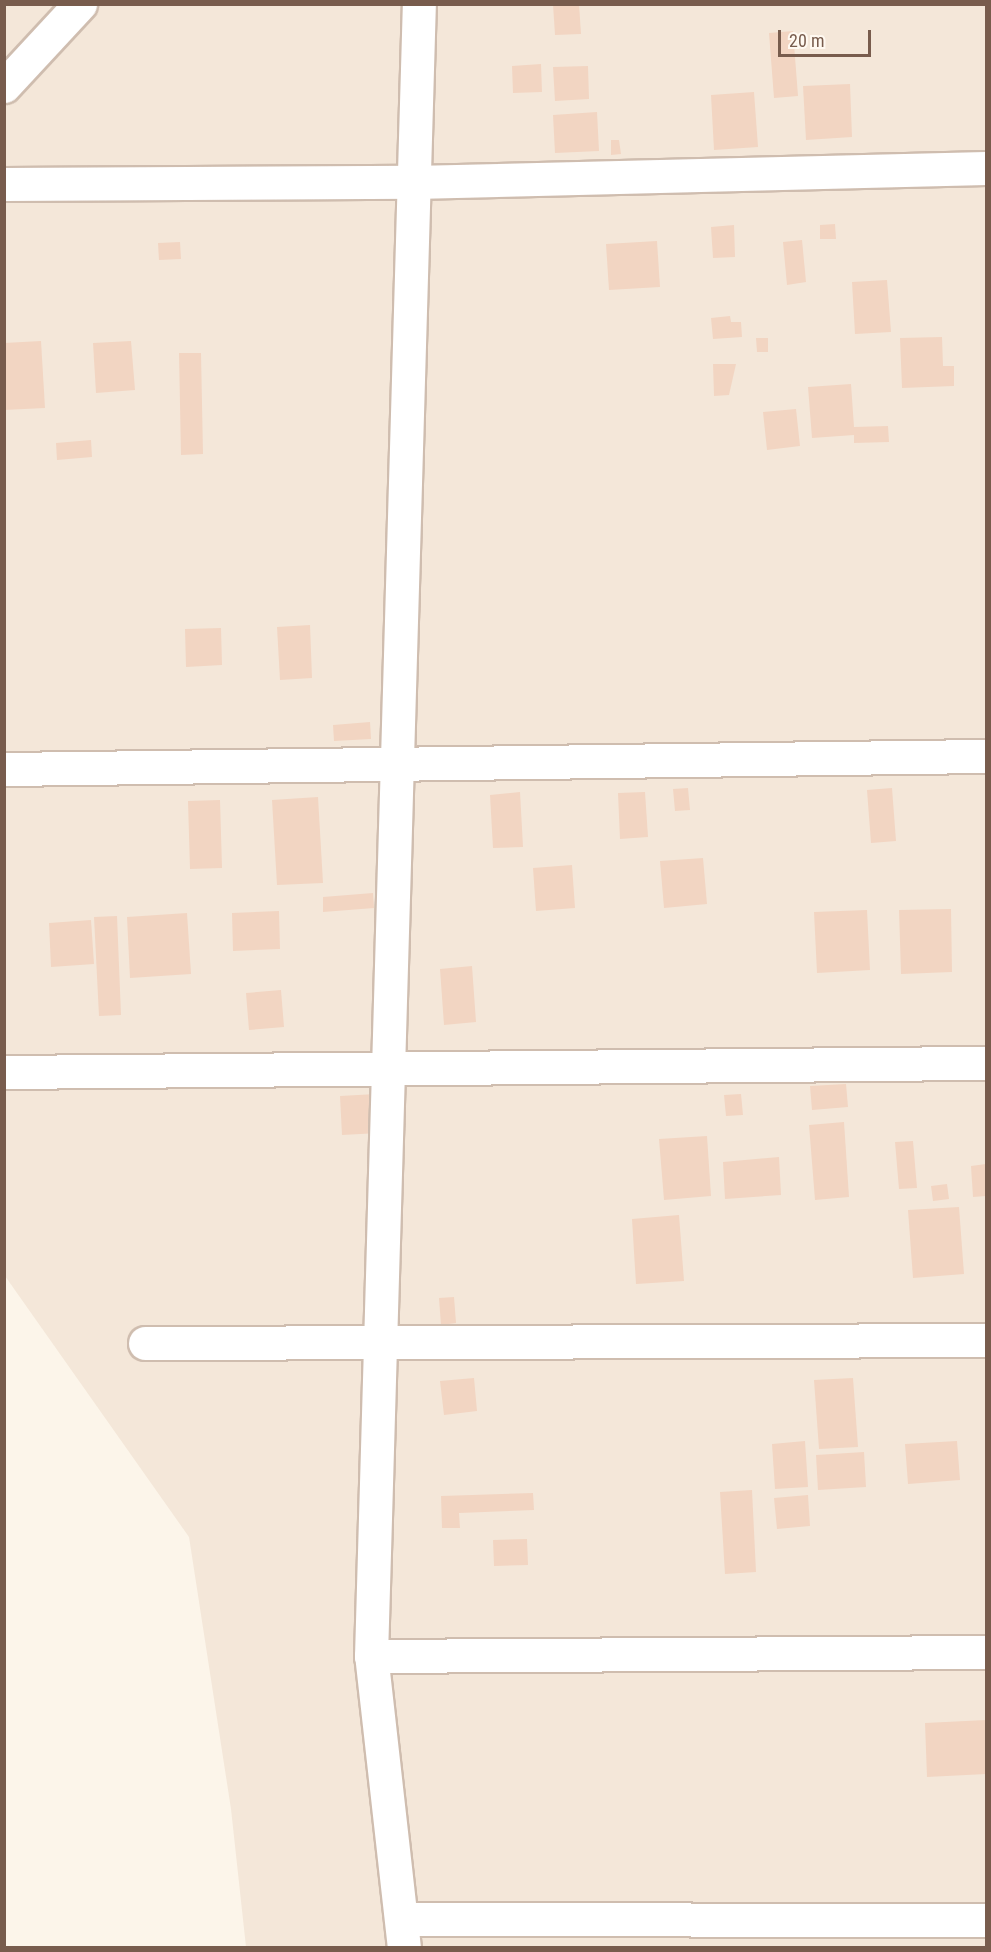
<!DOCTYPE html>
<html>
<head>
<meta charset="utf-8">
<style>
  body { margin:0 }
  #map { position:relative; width:991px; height:1952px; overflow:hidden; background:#fcf5ea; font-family:"Roboto Condensed",sans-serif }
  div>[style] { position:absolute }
  .residential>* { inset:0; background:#f4e7d9 }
  .building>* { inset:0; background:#f2d5c2 }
  .roads { filter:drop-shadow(2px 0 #cfbdaf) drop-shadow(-2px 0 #cfbdaf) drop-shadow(0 2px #cfbdaf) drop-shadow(0 -2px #cfbdaf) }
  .street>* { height:33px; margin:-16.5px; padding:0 16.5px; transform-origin:16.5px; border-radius:16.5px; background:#fff }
  .secondary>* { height:33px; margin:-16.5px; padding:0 16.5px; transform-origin:16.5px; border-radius:16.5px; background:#fff }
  span { translate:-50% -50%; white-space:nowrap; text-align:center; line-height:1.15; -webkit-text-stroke:6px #fff9f1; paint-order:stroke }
  .frame { position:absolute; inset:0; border:6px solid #785c4d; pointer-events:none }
  .scale { position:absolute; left:778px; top:30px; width:93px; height:27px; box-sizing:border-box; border:3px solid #785c4d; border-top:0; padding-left:8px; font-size:18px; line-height:21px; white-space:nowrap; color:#785c4d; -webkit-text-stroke:4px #fff9f1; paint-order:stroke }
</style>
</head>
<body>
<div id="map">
  <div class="residential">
    <div style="clip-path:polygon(4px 5px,986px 5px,986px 1947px,246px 1947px,231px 1809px,189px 1537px,5px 1276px)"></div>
  </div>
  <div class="building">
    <div style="clip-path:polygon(553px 4px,579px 4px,581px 34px,555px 35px)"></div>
    <div style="clip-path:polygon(793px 31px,798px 96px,774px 98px,769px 33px)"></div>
    <div style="clip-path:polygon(541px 64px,542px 92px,513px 93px,512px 66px)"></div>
    <div style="clip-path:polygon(588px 66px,589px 99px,555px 101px,553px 67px)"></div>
    <div style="clip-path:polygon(850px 84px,852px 137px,806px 140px,803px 86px)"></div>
    <div style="clip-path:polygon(754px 92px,758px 147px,714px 150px,711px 95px)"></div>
    <div style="clip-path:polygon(597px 112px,599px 151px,555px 153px,553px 115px)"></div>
    <div style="clip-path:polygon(611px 140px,619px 140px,621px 154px,611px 155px)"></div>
    <div style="clip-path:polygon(835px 224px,836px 239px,820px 239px,820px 225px)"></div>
    <div style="clip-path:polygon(734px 225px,735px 257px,713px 258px,711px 227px)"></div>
    <div style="clip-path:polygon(802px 240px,806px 282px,787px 285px,783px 242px)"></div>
    <div style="clip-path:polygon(657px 241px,660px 287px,609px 290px,606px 244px)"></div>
    <div style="clip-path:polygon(180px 242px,181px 259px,159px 260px,158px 243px)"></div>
    <div style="clip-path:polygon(887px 280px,891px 332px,855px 334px,852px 282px)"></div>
    <div style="clip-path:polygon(730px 316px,731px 322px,741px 322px,742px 337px,713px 339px,711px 318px)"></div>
    <div style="clip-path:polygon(942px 337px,943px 366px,954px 366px,954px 386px,902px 388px,900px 338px)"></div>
    <div style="clip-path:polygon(756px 338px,768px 338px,768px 352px,757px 352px)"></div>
    <div style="clip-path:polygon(41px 341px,45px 408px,4px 410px,4px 343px)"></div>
    <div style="clip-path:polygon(131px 341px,135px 390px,96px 393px,93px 343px)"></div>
    <div style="clip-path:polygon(179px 353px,201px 353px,203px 454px,181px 455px)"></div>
    <div style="clip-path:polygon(713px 364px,736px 364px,729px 395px,714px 396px)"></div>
    <div style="clip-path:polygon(851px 384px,854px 427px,888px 426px,889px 442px,854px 443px,854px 435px,812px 438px,808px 387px)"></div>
    <div style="clip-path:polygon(796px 409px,800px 446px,767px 450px,763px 412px)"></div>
    <div style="clip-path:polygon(91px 440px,92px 457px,57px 460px,56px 443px)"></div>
    <div style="clip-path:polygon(310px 625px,312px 678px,280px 680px,277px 627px)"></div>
    <div style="clip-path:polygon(221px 628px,222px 665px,186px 667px,185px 629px)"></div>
    <div style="clip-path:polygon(370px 722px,371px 739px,334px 741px,333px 725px)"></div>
    <div style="clip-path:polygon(688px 788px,690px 810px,675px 811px,673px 789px)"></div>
    <div style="clip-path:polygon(892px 788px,896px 841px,871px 843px,867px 790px)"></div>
    <div style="clip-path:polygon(520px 792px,523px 847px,493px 848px,490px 795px)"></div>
    <div style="clip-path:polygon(645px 792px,648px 837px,620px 839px,618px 793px)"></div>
    <div style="clip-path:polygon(318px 797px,323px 883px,277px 885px,272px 800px)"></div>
    <div style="clip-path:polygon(220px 800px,222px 868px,190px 869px,188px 801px)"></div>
    <div style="clip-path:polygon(703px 858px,707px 904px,664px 908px,660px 861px)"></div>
    <div style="clip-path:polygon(572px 865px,575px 908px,536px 911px,533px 868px)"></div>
    <div style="clip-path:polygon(373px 893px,374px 908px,323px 912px,323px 897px)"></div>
    <div style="clip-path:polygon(951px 909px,952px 972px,901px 974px,899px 910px)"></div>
    <div style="clip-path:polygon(867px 910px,870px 970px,817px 973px,814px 912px)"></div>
    <div style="clip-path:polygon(279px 911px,280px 949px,233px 951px,232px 913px)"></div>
    <div style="clip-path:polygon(187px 913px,191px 974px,130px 978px,127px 917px)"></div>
    <div style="clip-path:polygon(117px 916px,121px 1015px,99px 1016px,94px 917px)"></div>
    <div style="clip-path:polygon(91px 920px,94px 964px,51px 967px,49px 923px)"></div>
    <div style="clip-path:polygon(472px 966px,476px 1022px,444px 1025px,440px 969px)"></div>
    <div style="clip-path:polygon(281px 990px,284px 1027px,249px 1030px,246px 993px)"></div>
    <div style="clip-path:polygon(846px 1084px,848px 1107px,812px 1110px,810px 1086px)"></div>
    <div style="clip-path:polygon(376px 1094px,379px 1133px,342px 1135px,340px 1096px)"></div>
    <div style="clip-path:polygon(741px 1094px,743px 1115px,726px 1116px,724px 1095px)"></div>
    <div style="clip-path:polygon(844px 1122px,849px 1197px,815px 1200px,809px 1125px)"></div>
    <div style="clip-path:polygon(707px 1136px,711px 1196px,664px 1200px,659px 1139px)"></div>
    <div style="clip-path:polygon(913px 1141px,917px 1188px,899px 1189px,895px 1142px)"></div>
    <div style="clip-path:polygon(779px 1157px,781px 1195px,725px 1199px,723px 1162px)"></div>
    <div style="clip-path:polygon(986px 1164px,986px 1196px,973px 1197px,971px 1166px)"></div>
    <div style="clip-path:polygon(947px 1184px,949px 1199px,933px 1201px,931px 1186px)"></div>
    <div style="clip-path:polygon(959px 1207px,964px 1274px,913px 1278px,908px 1210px)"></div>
    <div style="clip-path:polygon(679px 1215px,684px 1281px,636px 1284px,632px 1219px)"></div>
    <div style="clip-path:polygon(454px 1297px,456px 1323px,441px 1325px,439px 1298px)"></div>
    <div style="clip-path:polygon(474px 1378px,477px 1411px,444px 1415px,440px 1381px)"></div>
    <div style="clip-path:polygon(853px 1378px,858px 1447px,819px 1449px,814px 1380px)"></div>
    <div style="clip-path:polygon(805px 1441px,808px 1487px,775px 1489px,772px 1444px)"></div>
    <div style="clip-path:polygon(957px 1441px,960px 1480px,908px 1484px,905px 1444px)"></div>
    <div style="clip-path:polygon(864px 1452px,866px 1487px,818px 1490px,816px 1455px)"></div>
    <div style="clip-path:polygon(752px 1490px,756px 1572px,725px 1574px,720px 1492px)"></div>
    <div style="clip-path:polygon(533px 1493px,534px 1510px,459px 1513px,460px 1528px,442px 1528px,441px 1496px)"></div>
    <div style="clip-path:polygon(808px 1495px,810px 1526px,777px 1529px,774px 1498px)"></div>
    <div style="clip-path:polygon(527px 1539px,528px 1565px,494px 1566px,493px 1540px)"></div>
    <div style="clip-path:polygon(986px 1720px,986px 1774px,927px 1777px,925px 1723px)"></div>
  </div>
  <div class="roads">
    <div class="street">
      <div style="left:4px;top:184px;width:410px;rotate:-0.3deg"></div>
      <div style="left:414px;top:182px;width:572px;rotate:-1.4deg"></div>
      <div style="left:4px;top:769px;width:982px;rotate:-0.76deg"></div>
      <div style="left:4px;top:1072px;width:982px;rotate:-0.53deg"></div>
      <div style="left:145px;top:1343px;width:841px;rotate:-0.2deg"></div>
      <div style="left:371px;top:1656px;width:615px;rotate:-0.37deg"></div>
      <div style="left:402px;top:1919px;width:584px;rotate:0.1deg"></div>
      <div style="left:404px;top:1948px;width:294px;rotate:-96.4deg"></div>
      <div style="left:371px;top:1656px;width:1653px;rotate:-88.34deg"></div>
    </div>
    <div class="secondary">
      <div style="left:4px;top:86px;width:112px;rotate:-47.2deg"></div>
    </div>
  </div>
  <div class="frame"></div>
  <div class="scale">20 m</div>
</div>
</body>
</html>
